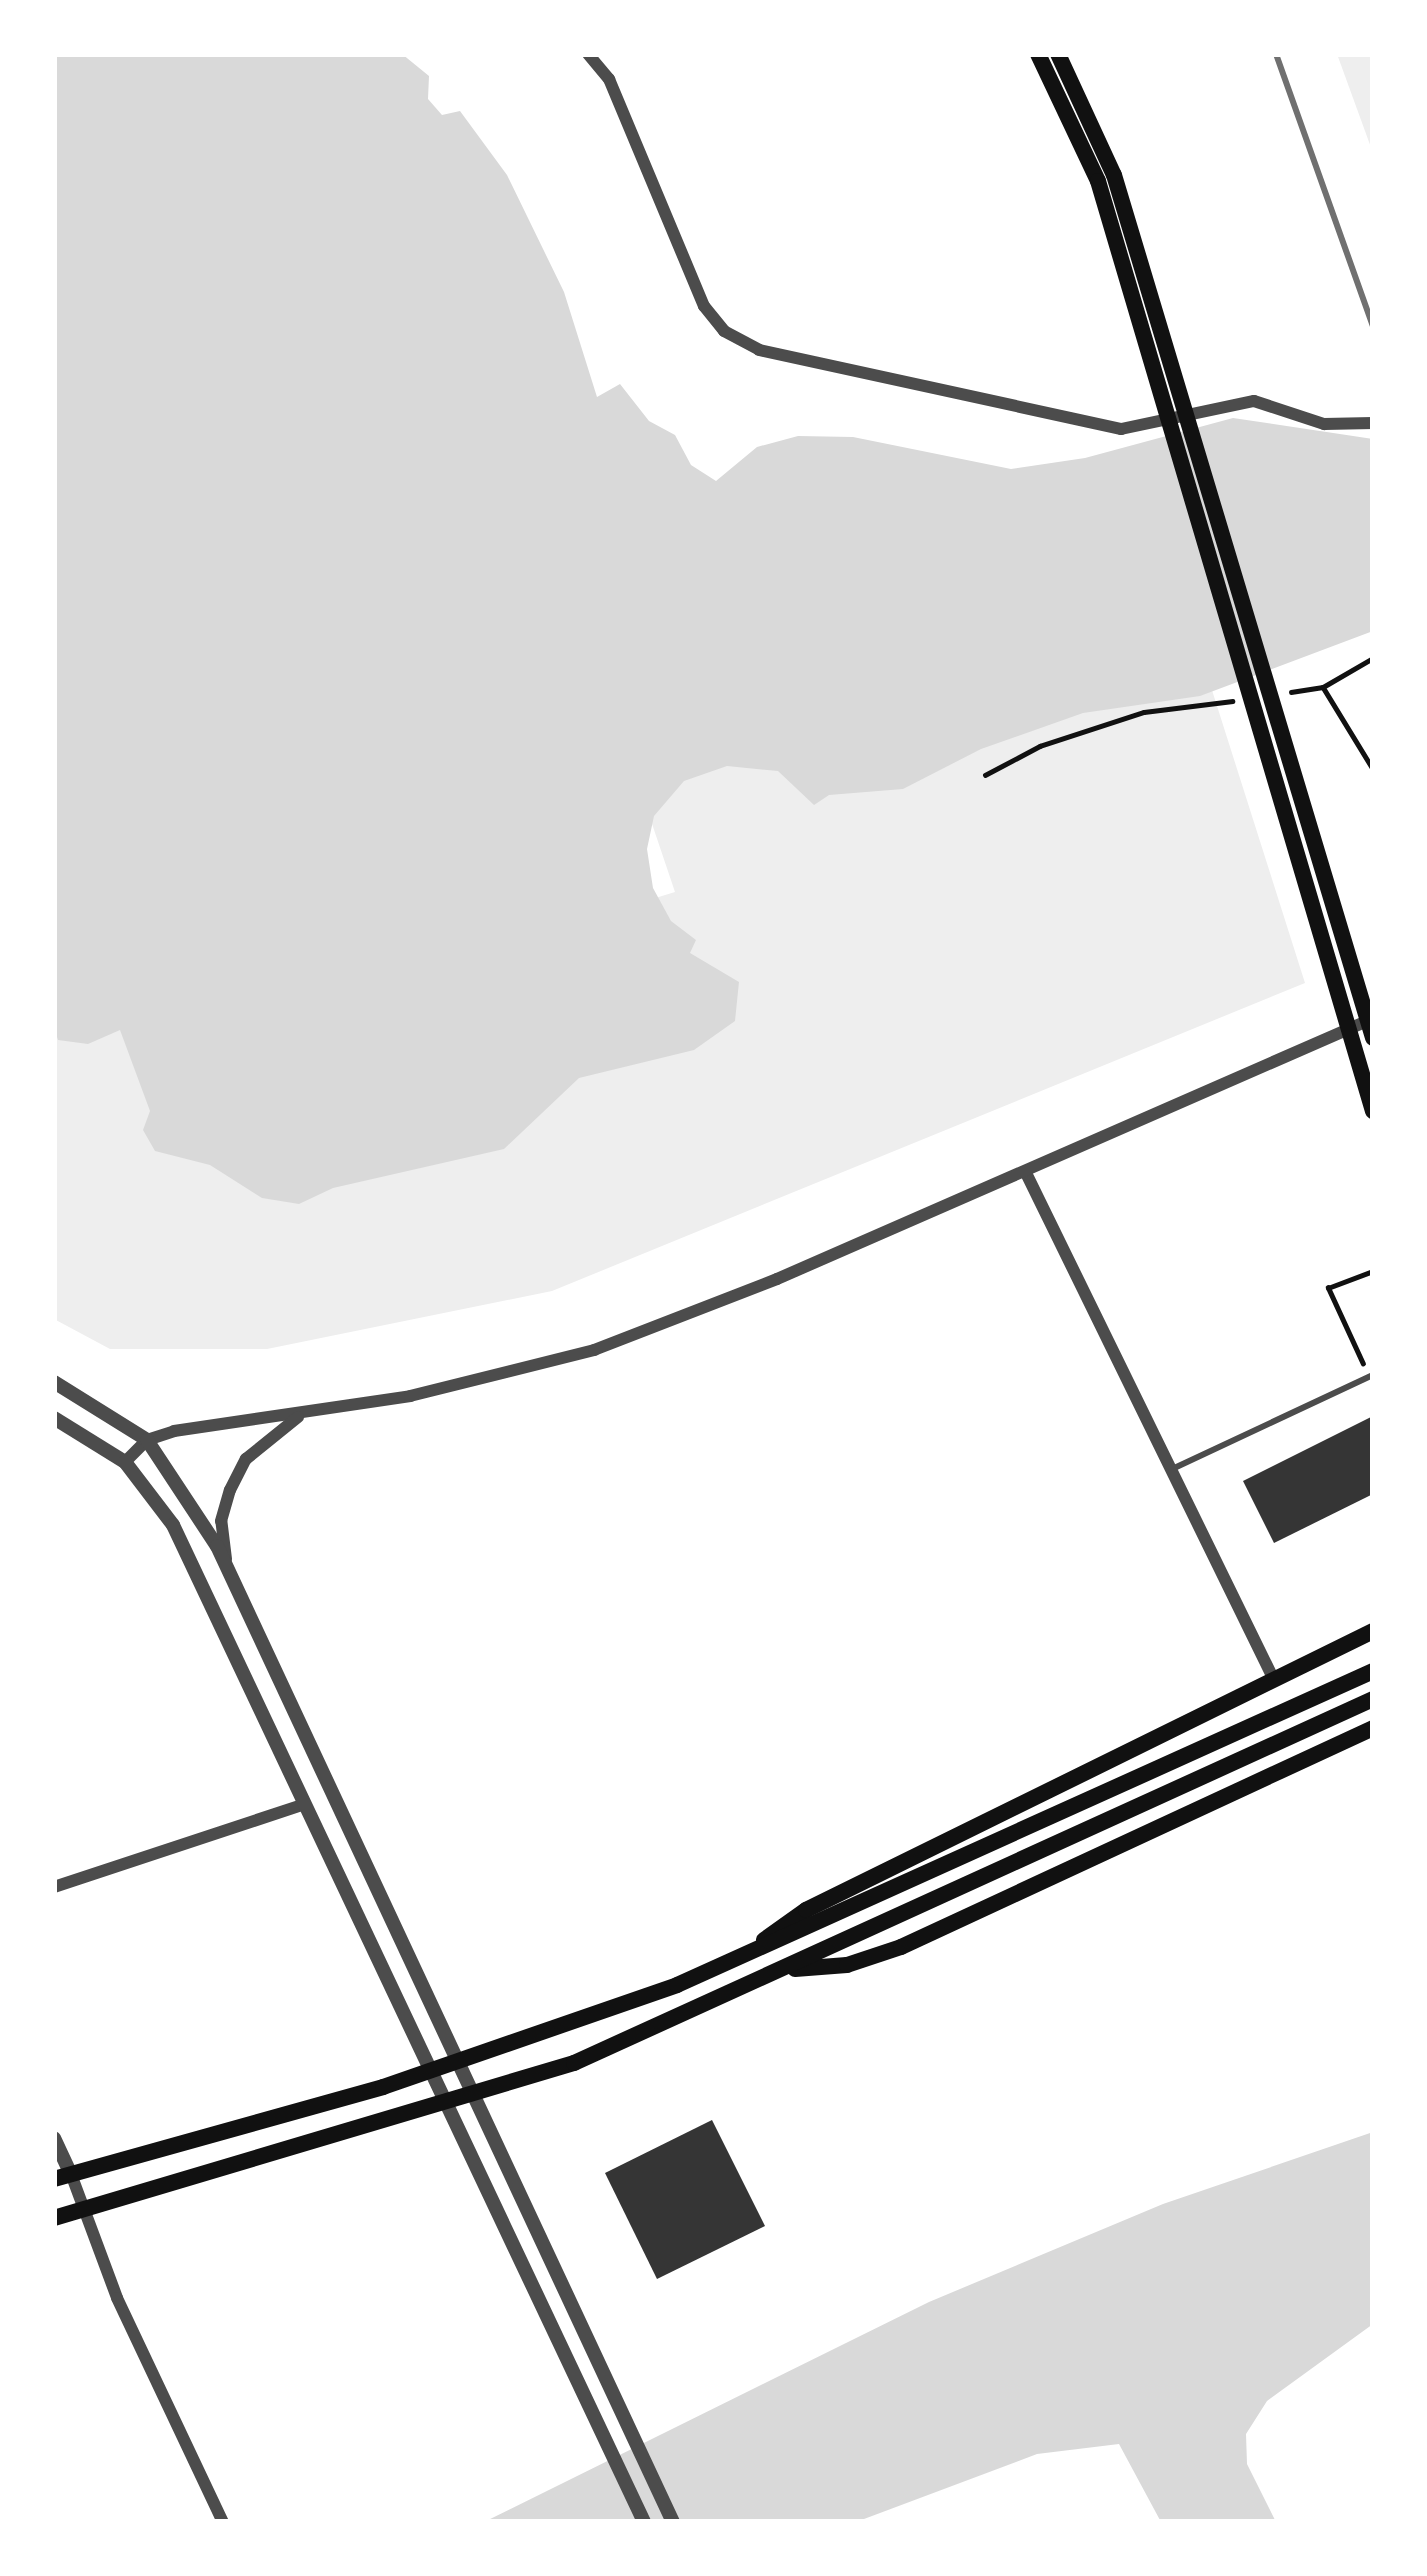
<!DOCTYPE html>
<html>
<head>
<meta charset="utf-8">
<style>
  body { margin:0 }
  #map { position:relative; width:1427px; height:2576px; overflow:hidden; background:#fff; font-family:Bitter,serif }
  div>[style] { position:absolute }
  .green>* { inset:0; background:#eee }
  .water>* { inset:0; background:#d9d9d9 }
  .building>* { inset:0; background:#353535 }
  .path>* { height:4.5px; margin:-2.25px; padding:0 2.25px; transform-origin:2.25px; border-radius:2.25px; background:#111 }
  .service>* { height:6px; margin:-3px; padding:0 3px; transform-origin:3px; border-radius:3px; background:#4c4c4c }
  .minor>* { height:12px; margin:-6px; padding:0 6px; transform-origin:6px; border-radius:6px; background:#4c4c4c }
  .tertiary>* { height:14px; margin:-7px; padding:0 7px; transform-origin:7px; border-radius:7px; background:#4c4c4c }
  .secondary>* { height:16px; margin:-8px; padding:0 8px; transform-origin:8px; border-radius:8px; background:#111 }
  .rail>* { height:6px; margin:-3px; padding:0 3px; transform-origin:3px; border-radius:3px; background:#707070 }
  span { translate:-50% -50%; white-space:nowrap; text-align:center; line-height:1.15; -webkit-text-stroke:9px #fff; paint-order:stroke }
  .frame { position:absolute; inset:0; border:57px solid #fff; pointer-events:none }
</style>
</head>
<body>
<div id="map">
  <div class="green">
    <div style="clip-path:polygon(1337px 54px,1373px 54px,1373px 153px)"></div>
    <div style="clip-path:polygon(1204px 665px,1305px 983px,552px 1291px,267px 1349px,110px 1349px,54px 1319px,54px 1018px,525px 938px,675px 892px,647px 809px,682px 756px)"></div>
  </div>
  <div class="water">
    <div style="clip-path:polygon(54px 54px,402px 54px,429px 76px,428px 99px,442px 115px,460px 111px,507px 175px,564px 292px,597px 397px,620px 384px,649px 421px,675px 435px,691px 465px,716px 481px,757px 447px,798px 436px,853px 437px,1011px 469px,1085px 458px,1233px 418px,1373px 439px,1373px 631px,1200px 696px,1083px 713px,981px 749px,903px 789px,829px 795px,814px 805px,778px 771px,727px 766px,684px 781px,654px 816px,647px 849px,653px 888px,671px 921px,696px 940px,690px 953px,739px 982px,735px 1021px,694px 1050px,579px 1078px,504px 1149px,333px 1188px,299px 1204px,262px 1198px,210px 1165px,155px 1151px,143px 1130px,150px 1111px,120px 1030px,88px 1044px,58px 1040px,54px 1028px)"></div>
    <div style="clip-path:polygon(1373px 2132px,1373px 2324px,1267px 2401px,1246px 2434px,1247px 2464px,1276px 2522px,1161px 2522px,1119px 2444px,1037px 2454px,856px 2522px,484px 2522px,929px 2302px,1163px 2204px)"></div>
  </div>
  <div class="building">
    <div style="clip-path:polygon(1371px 1417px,1373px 1494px,1274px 1543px,1243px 1481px)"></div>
    <div style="clip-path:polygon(712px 2120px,765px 2226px,657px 2279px,605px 2173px)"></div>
  </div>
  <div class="path">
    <div style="left:1323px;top:687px;width:96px;rotate:58.6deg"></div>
    <div style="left:1291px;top:692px;width:32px;rotate:-9deg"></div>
    <div style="left:1323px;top:687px;width:58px;rotate:-30.1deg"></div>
    <div style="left:985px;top:775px;width:62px;rotate:-27.8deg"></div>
    <div style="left:1040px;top:746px;width:109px;rotate:-18.1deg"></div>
    <div style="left:1144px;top:712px;width:89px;rotate:-7.1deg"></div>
    <div style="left:1363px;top:1364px;width:84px;rotate:-114.7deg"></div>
    <div style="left:1328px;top:1288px;width:48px;rotate:-20.7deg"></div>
  </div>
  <div class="service">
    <div style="left:1170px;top:1470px;width:224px;rotate:-25.1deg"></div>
  </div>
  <div class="minor">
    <div style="left:588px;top:54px;width:33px;rotate:50deg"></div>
    <div style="left:609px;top:79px;width:246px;rotate:67.3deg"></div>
    <div style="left:704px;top:306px;width:32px;rotate:51deg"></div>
    <div style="left:724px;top:331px;width:40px;rotate:28deg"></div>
    <div style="left:759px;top:350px;width:371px;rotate:12.3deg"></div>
    <div style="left:1121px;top:429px;width:136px;rotate:-11.9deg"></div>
    <div style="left:1254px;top:401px;width:74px;rotate:18.2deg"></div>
    <div style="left:1324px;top:424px;width:49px;rotate:-1.2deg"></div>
    <div style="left:1026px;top:1173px;width:564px;rotate:63.93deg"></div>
    <div style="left:125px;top:1462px;width:31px;rotate:-45deg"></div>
    <div style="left:147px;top:1440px;width:28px;rotate:-18deg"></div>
    <div style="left:174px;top:1431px;width:239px;rotate:-8.4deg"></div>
    <div style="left:410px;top:1396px;width:190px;rotate:-14deg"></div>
    <div style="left:594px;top:1350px;width:196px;rotate:-21.2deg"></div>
    <div style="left:777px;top:1279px;width:644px;rotate:-23.62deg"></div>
    <div style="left:226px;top:1559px;width:38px;rotate:-97deg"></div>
    <div style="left:221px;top:1521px;width:32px;rotate:-74deg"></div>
    <div style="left:230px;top:1490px;width:35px;rotate:-63deg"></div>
    <div style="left:246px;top:1459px;width:67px;rotate:-38.9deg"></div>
    <div style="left:54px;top:1887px;width:264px;rotate:-18.3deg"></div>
    <div style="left:71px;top:2174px;width:132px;rotate:69.6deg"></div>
    <div style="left:117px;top:2298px;width:248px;rotate:64.7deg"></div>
  </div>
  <div class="tertiary">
    <div style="left:54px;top:1382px;width:110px;rotate:31.9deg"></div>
    <div style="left:147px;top:1440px;width:127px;rotate:56.6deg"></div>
    <div style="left:217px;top:1546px;width:1077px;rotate:64.96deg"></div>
    <div style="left:54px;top:1418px;width:84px;rotate:31.8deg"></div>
    <div style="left:125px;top:1462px;width:79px;rotate:52.7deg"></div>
    <div style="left:173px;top:1525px;width:1103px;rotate:64.71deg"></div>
    <div style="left:54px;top:2138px;width:40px;rotate:65deg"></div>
  </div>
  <div class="secondary">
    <div style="left:1038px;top:54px;width:140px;rotate:64.7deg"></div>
    <div style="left:1098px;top:181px;width:970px;rotate:73.53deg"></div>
    <div style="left:1058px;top:54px;width:133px;rotate:65.2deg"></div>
    <div style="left:1114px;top:175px;width:901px;rotate:73.29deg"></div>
    <div style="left:764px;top:1940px;width:52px;rotate:-35.5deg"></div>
    <div style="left:806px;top:1910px;width:632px;rotate:-26.2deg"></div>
    <div style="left:795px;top:1969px;width:52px;rotate:-4.4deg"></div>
    <div style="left:847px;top:1965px;width:57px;rotate:-18.4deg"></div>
    <div style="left:901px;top:1947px;width:520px;rotate:-24.89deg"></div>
    <div style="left:54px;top:2179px;width:342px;rotate:-15.6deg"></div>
    <div style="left:383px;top:2087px;width:311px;rotate:-19.1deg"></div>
    <div style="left:677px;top:1985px;width:764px;rotate:-24.28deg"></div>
    <div style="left:54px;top:2218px;width:543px;rotate:-16.6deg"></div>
    <div style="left:574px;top:2063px;width:878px;rotate:-24.49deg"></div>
  </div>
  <div class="rail">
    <div style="left:1276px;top:54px;width:289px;rotate:70.4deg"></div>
  </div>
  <div class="frame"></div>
</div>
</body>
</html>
